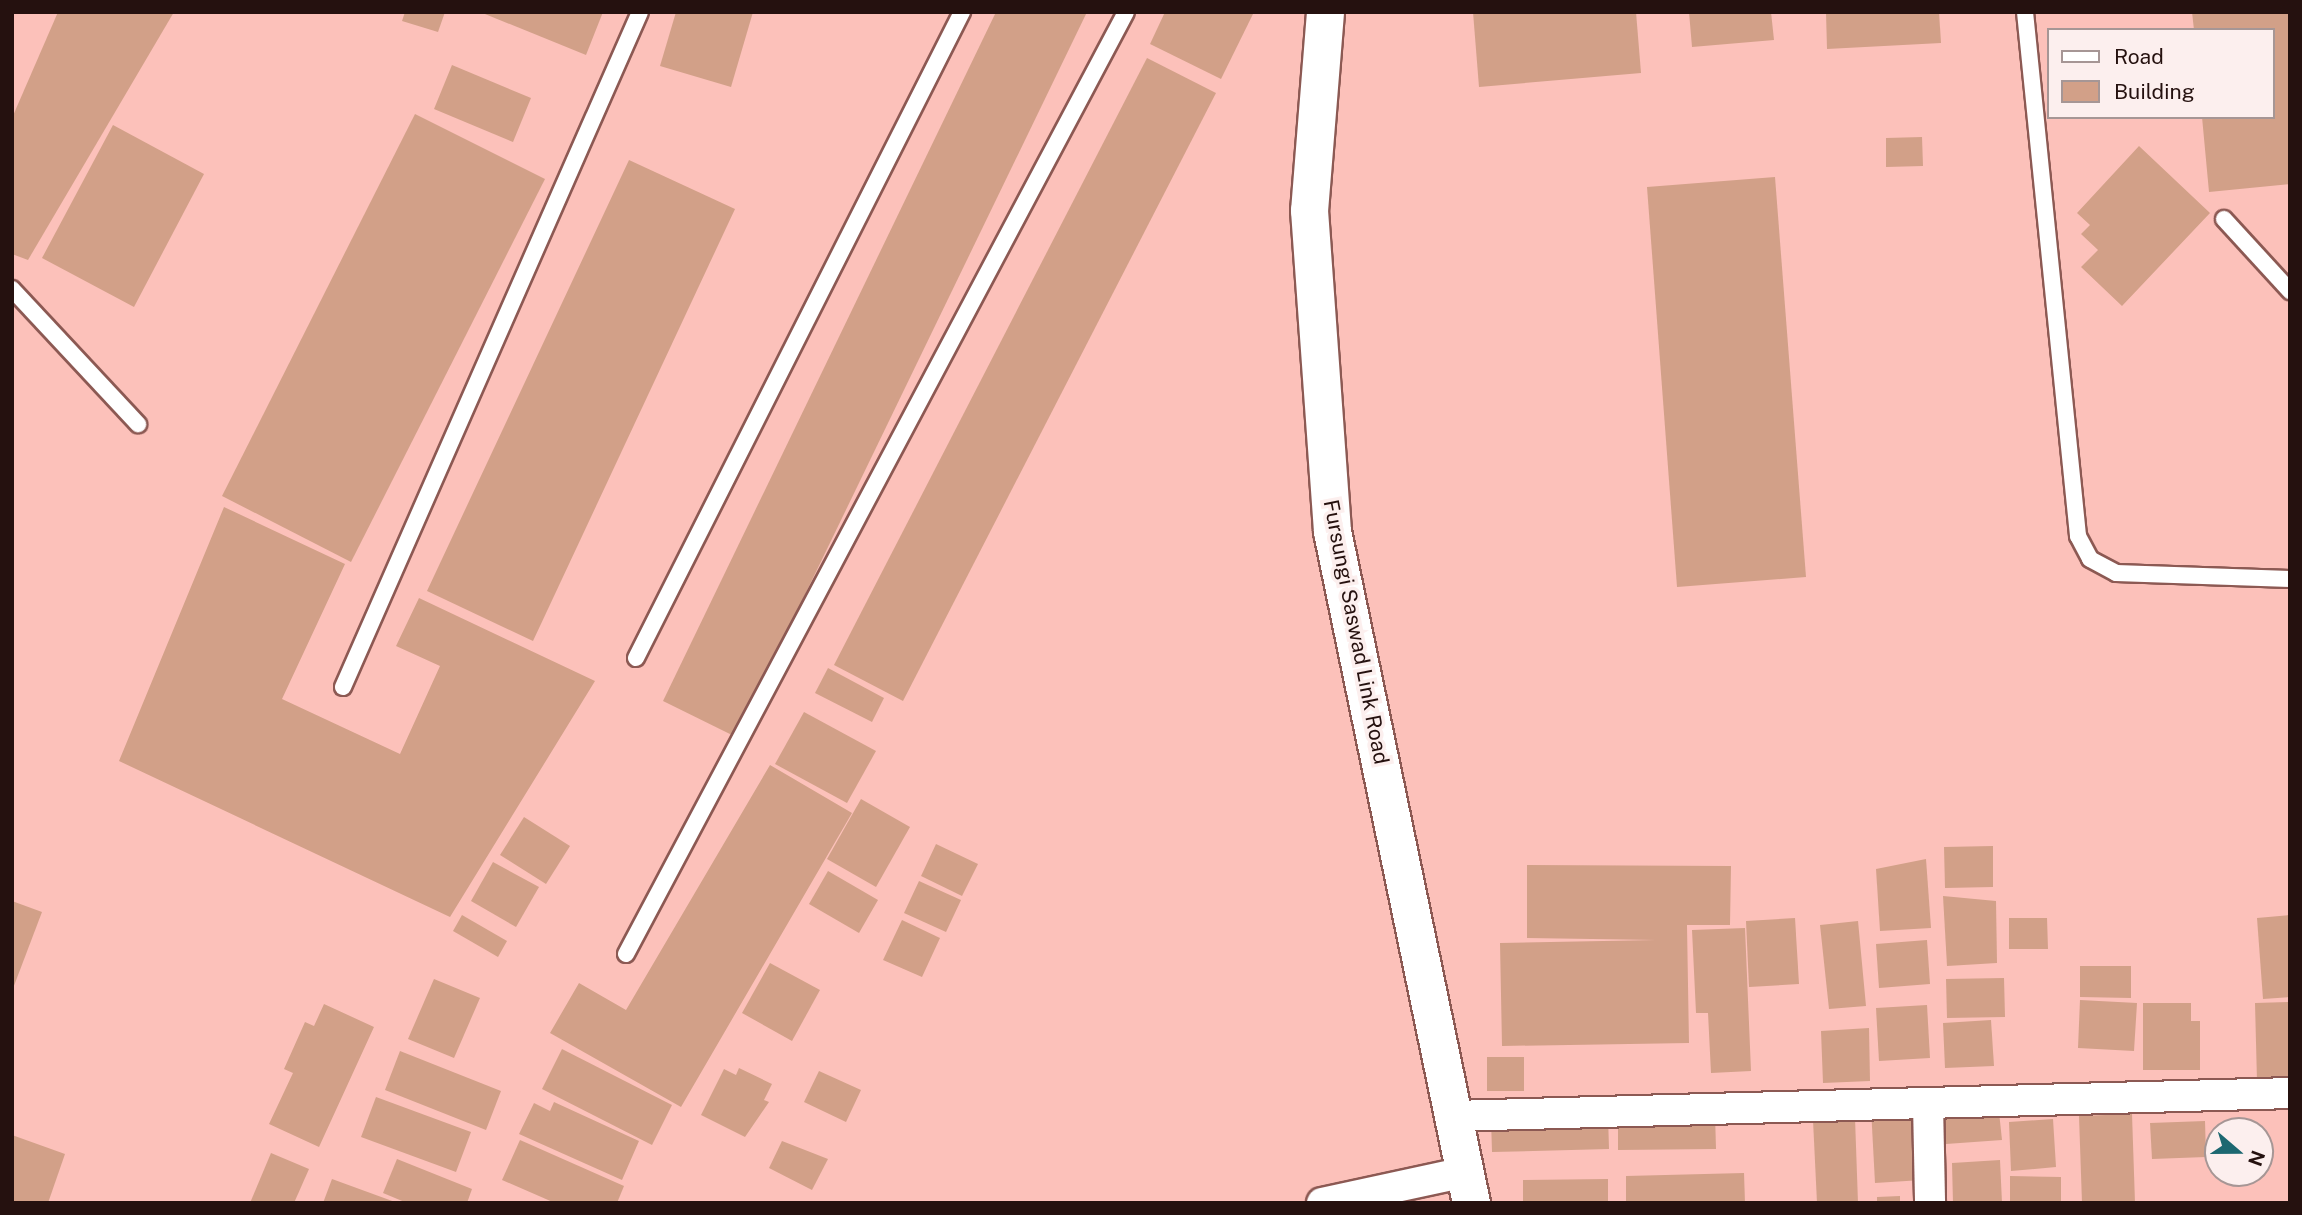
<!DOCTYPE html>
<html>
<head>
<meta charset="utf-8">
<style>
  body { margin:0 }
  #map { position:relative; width:2302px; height:1215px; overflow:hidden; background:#fcc1ba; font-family:"Public Sans",sans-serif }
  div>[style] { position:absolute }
  .building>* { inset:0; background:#d2a088 }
  .roads { filter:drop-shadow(2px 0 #8c5953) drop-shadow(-2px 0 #8c5953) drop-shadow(0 2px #8c5953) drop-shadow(0 -2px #8c5953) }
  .service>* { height:16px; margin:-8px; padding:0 8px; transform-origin:8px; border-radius:8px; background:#fff }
  .minor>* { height:30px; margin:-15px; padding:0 15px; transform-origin:15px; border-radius:15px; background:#fff }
  .tertiary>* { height:37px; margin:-18.5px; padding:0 18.5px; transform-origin:18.5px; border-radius:18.5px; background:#fff }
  span { translate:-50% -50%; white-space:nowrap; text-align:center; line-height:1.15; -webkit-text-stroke:7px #fcefee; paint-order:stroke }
  .street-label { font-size:21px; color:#25110f }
  .frame { position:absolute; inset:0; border:14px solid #25110f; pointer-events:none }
  .legend { position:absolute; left:2047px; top:28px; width:228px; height:91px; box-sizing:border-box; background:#fcefee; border:2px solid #a69695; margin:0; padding:9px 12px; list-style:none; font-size:21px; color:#25110f }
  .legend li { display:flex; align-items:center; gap:14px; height:35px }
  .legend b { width:35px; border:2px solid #a69695 }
  .north { position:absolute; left:2204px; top:1117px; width:70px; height:70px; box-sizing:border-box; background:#fcefee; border:2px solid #a69695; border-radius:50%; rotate:110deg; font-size:19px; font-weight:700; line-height:28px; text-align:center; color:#25110f }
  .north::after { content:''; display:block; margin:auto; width:24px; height:32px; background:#1d6871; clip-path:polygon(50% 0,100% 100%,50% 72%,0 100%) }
</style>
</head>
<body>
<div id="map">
  <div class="building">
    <div style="clip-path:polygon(58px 12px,174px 12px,28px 260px,12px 254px,12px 118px)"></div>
    <div style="clip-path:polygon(405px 12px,445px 12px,438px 32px,402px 21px)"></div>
    <div style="clip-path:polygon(480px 12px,603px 12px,586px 55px)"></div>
    <div style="clip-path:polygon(676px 12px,753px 12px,731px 87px,660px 66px)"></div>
    <div style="clip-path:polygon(996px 12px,1087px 12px,736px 737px,663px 701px)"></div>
    <div style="clip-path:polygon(1165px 12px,1254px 12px,1221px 79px,1150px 44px)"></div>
    <div style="clip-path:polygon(1473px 12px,1636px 12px,1641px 73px,1479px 87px)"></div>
    <div style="clip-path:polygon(1689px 12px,1771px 12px,1774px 40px,1692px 47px)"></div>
    <div style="clip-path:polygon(1826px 12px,1939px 12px,1941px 43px,1827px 49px)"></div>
    <div style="clip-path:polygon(2192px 12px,2290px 12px,2290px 184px,2209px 192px,2202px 117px,2272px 117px,2272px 30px,2194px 30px)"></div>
    <div style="clip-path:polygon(1147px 58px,1216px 93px,903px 701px,834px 665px)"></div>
    <div style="clip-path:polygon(452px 65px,531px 98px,513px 142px,434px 109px)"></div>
    <div style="clip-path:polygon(415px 114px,545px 179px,351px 562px,222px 496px)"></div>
    <div style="clip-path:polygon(113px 125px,204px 174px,134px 307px,42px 258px)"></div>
    <div style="clip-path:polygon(1922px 137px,1923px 166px,1886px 167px,1886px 138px)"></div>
    <div style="clip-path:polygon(2139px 146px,2210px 213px,2122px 306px,2081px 267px,2098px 250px,2081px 234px,2090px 225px,2077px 213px)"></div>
    <div style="clip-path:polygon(629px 160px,735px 209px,533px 641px,427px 591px)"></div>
    <div style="clip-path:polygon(1775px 177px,1806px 577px,1677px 587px,1647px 187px)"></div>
    <div style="clip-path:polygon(224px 507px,345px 564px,282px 699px,400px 754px,440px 666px,396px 646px,419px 598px,595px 681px,450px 917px,119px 761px)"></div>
    <div style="clip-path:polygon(828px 668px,884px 698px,872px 722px,815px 693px)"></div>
    <div style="clip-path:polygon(804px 712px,876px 751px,847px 803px,775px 764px)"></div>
    <div style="clip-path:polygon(770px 765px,852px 813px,681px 1107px,550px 1033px,579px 983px,626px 1010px)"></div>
    <div style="clip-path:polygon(861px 799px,910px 827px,876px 887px,827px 859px)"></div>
    <div style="clip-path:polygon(524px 817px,570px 846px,546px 884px,500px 855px)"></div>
    <div style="clip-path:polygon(936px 844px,978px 864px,962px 896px,921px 876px)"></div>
    <div style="clip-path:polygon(1993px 846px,1993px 887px,1945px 888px,1944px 847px)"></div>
    <div style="clip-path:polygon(1926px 859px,1931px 928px,1880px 931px,1876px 869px)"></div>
    <div style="clip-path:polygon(493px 862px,539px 887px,516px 927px,471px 901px)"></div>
    <div style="clip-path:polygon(1527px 865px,1731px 866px,1730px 925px,1687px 925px,1689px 1043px,1502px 1046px,1500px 943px,1656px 940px,1527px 938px)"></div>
    <div style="clip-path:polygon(828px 871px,878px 900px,859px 933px,809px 904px)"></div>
    <div style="clip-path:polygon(919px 881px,961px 900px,946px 932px,904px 913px)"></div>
    <div style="clip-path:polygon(1943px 896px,1996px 901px,1997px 963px,1947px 966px)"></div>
    <div style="clip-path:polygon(12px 901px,42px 912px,12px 991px)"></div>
    <div style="clip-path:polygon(462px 915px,507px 941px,498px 957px,453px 931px)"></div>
    <div style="clip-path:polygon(2290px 915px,2290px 997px,2263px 999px,2257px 918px)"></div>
    <div style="clip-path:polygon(1795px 918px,1799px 984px,1749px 987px,1746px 921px)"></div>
    <div style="clip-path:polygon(2009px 918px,2047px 918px,2048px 949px,2009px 949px)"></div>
    <div style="clip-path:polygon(902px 920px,940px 938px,922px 977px,883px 960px)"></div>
    <div style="clip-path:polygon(1858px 921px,1866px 1006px,1829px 1009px,1820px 925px)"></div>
    <div style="clip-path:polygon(1745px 928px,1751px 1071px,1711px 1073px,1708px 1013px,1696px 1013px,1692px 930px)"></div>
    <div style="clip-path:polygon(1927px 940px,1930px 984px,1879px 988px,1876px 944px)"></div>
    <div style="clip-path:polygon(770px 963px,820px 990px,792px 1041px,742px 1013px)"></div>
    <div style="clip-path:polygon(2080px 966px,2131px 966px,2131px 998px,2080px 997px)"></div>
    <div style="clip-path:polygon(2004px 978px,2005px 1017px,1947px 1018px,1946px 979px)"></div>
    <div style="clip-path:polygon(434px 979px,480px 998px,454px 1058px,408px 1039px)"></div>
    <div style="clip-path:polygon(2080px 1000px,2137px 1003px,2134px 1051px,2078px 1048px)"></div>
    <div style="clip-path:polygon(2290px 1002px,2290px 1080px,2257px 1081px,2255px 1003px)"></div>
    <div style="clip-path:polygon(2143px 1003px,2191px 1003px,2191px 1021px,2200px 1021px,2200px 1070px,2143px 1070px)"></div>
    <div style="clip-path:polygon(324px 1004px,374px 1027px,319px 1147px,269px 1124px,293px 1073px,284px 1069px,305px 1022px,314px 1026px)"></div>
    <div style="clip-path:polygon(1927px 1005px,1930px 1058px,1879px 1061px,1876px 1008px)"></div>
    <div style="clip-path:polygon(1991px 1020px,1994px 1066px,1945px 1068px,1943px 1023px)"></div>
    <div style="clip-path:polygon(1869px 1028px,1870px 1081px,1823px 1083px,1821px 1031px)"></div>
    <div style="clip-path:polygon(562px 1049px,672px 1105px,652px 1145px,542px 1089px)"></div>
    <div style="clip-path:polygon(400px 1051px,501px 1091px,486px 1130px,385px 1090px)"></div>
    <div style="clip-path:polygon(1487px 1057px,1524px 1057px,1524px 1091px,1487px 1091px)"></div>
    <div style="clip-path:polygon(739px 1068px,772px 1084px,764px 1100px,769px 1102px,745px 1137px,701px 1115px,724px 1069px,736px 1075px)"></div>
    <div style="clip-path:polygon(819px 1071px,861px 1090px,846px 1122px,804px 1102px)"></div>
    <div style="clip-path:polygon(376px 1097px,471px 1132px,456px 1172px,361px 1137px)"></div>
    <div style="clip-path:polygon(554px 1102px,639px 1141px,622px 1180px,519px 1134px,534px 1103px,550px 1111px)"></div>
    <div style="clip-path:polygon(1871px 1108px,1918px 1114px,1922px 1180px,1875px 1183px)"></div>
    <div style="clip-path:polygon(1944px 1111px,1999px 1112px,2002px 1140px,1946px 1144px)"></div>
    <div style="clip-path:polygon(1715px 1114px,1716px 1149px,1618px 1150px,1618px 1116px)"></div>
    <div style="clip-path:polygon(2132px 1114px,2135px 1203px,2082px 1203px,2079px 1116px)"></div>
    <div style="clip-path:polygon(1608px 1116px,1609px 1149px,1492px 1152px,1491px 1119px)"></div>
    <div style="clip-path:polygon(1855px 1118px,1858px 1203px,1817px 1203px,1813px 1120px)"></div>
    <div style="clip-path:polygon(2053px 1119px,2056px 1167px,2011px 1171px,2009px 1122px)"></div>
    <div style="clip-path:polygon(2205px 1121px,2206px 1157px,2152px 1159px,2150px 1123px)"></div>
    <div style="clip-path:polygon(12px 1135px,65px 1154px,48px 1203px,12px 1203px)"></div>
    <div style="clip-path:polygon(520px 1140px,624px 1186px,617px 1203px,555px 1203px,502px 1180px)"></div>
    <div style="clip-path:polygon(782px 1141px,828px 1159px,812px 1190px,769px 1168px)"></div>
    <div style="clip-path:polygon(271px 1153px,309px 1169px,294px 1203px,250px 1203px)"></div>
    <div style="clip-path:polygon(397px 1159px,472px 1189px,467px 1203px,407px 1203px,383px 1193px)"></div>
    <div style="clip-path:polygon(2000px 1160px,2002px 1203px,1953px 1203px,1952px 1163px)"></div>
    <div style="clip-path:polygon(1744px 1173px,1745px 1203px,1626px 1203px,1626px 1176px)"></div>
    <div style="clip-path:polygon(2010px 1176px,2061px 1177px,2061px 1203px,2010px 1203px)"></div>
    <div style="clip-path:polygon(332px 1179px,395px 1202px,395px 1203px,323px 1203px)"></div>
    <div style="clip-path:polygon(1608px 1179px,1608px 1203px,1523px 1203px,1523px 1180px)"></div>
    <div style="clip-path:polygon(1900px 1196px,1900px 1203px,1877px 1203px,1877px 1197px)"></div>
  </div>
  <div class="roads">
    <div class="service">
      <div style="left:2025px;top:12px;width:527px;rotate:84.22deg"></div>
      <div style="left:2078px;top:536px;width:26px;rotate:62deg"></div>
      <div style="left:2090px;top:559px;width:30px;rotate:28deg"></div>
      <div style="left:2116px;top:573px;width:174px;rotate:2deg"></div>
      <div style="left:2224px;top:219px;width:98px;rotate:47.5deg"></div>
      <div style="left:12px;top:289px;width:185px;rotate:47deg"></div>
      <div style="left:636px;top:658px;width:724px;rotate:-63.22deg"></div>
      <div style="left:343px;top:687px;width:737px;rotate:-66.25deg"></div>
      <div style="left:626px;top:954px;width:1066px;rotate:-62.04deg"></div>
    </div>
    <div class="minor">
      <div style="left:1928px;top:1104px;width:99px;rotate:88.8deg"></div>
      <div style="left:1453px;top:1116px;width:837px;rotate:-1.57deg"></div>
      <div style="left:1322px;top:1203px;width:146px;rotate:-12.2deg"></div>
    </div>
    <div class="tertiary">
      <div style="left:1325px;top:12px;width:199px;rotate:94.6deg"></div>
      <div style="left:1309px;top:210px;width:322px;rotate:85.9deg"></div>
      <div style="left:1332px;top:531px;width:686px;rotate:78.31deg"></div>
    </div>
  </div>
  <div class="street-label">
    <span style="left:1356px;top:632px;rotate:79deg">Fursungi Saswad Link Road</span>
  </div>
  <div class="frame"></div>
  <ul class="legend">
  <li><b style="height:9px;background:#fff"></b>Road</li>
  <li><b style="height:19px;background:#d2a088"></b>Building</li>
  </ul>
  <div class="north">N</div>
</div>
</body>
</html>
